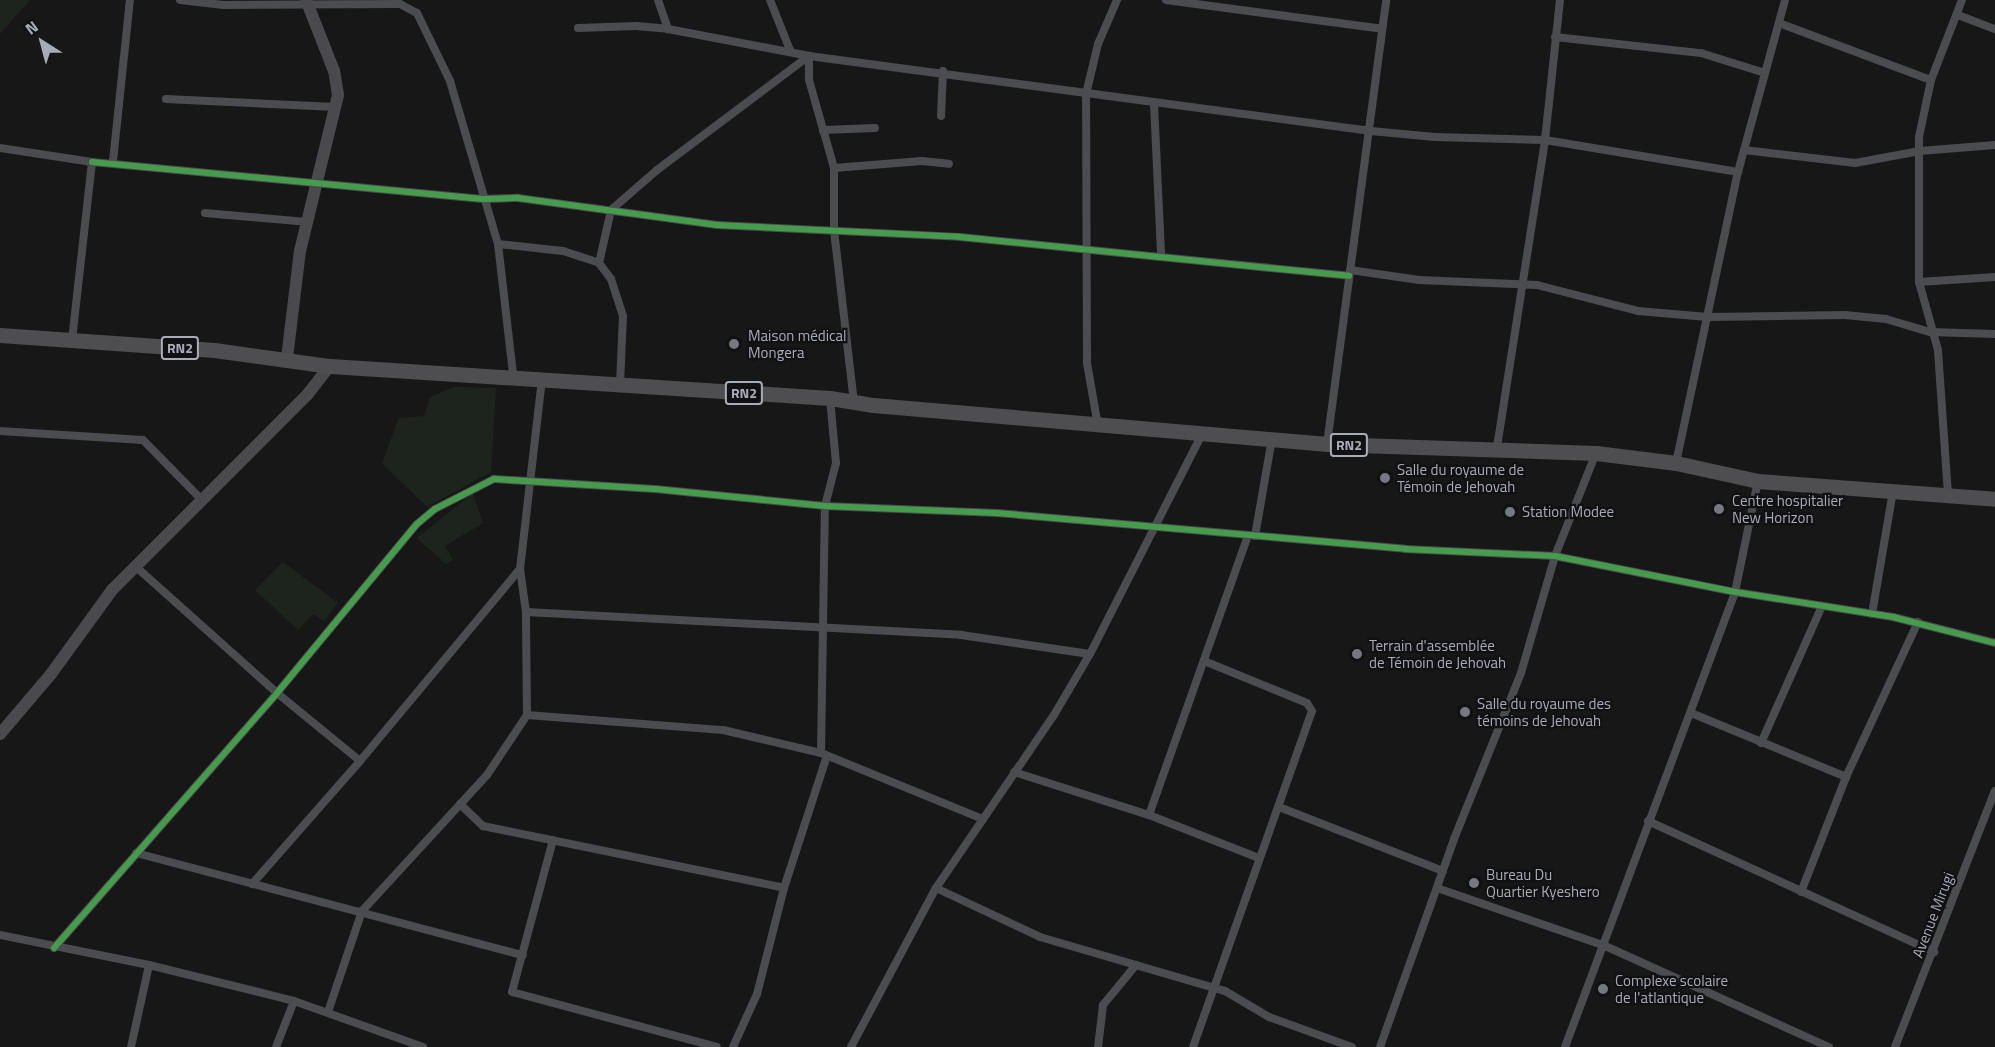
<!DOCTYPE html>
<html>
<head>
<meta charset="utf-8">
<style>
  body { margin:0 }
  #map { position:relative; width:1995px; height:1047px; overflow:hidden; background:#171717; font-family:"Titillium Web",sans-serif }
  div>[style] { position:absolute }
  .green>* { inset:0; background:#1d241e }
  .street>* { height:8px; margin:-4px; padding:0 4px; transform-origin:4px; border-radius:4px; background:#4b4c50 }
  .secondary>* { height:12px; margin:-6px; padding:0 6px; transform-origin:6px; border-radius:6px; background:#4a4a4e }
  .highway>* { height:15px; margin:-7.5px; padding:0 7.5px; transform-origin:7.5px; border-radius:7.5px; background:#4e4e51 }
  .cycleway>* { height:6px; margin:-3px; padding:0 3px; transform-origin:3px; border-radius:3px; background:#469c4c }
  .dots>* { width:16px; height:16px; translate:-50% -50%; box-sizing:border-box; border:3px solid #111113; border-radius:50% }
  span { translate:-50% -50%; white-space:nowrap; text-align:center; line-height:1.15; -webkit-text-stroke:4.5px #111113; paint-order:stroke }
  .shield-label span { padding:2px 4px; background:#111113; border:2px solid; border-radius:4px; -webkit-text-stroke-width:0 }
  .shield-label { font-size:14px; color:#a8acb8; font-weight:700 }
  .poi-label { font-size:15px; color:#a8acb8 }
  .left { translate:0 -50%; text-align:left }
  .street-label { font-size:15px; color:#a8acb8 }
  .north { position:absolute; left:12px; top:12px; width:60px; height:60px; -webkit-text-stroke:4px #111113; paint-order:stroke; rotate:324deg; font-size:16px; font-weight:700; line-height:24px; text-align:center; color:#a8acb8 }
  .north::after { content:''; display:block; margin:auto; width:21px; height:27px; background:#a8acb8; clip-path:polygon(50% 0,100% 100%,50% 72%,0 100%) }
</style>
</head>
<body>
<div id="map">
  <div class="green">
    <div style="clip-path:polygon(0 0,30px 0,0 34px)"></div>
    <div style="clip-path:polygon(454px 387px,496px 388px,491px 472px,427px 507px,382px 463px,399px 418px,424px 416px,430px 397px)"></div>
    <div style="clip-path:polygon(473px 493px,483px 523px,445px 546px,453px 560px,446px 564px,417px 538px)"></div>
    <div style="clip-path:polygon(283px 562px,338px 603px,324px 621px,313px 614px,298px 630px,255px 590px)"></div>
  </div>
  <div class="street">
    <div style="left:180px;top:0;width:44px;rotate:6.5deg"></div>
    <div style="left:224px;top:5px;width:176px;rotate:-0.3deg"></div>
    <div style="left:400px;top:4px;width:19px;rotate:28deg"></div>
    <div style="left:417px;top:13px;width:76px;rotate:64.1deg"></div>
    <div style="left:450px;top:81px;width:170px;rotate:73.6deg"></div>
    <div style="left:498px;top:244px;width:65px;rotate:6.1deg"></div>
    <div style="left:563px;top:251px;width:38px;rotate:18deg"></div>
    <div style="left:599px;top:263px;width:20px;rotate:53deg"></div>
    <div style="left:611px;top:279px;width:39px;rotate:72deg"></div>
    <div style="left:623px;top:316px;width:70px;rotate:92.5deg"></div>
    <div style="left:658px;top:0;width:31px;rotate:71deg"></div>
    <div style="left:668px;top:29px;width:144px;rotate:10.8deg"></div>
    <div style="left:809px;top:56px;width:567px;rotate:7.6deg"></div>
    <div style="left:1371px;top:131px;width:64px;rotate:5.4deg"></div>
    <div style="left:1435px;top:137px;width:110px;rotate:1.6deg"></div>
    <div style="left:1545px;top:140px;width:196px;rotate:9.4deg"></div>
    <div style="left:770px;top:0;width:54px;rotate:68.2deg"></div>
    <div style="left:1166px;top:0;width:218px;rotate:7.6deg"></div>
    <div style="left:1958px;top:15px;width:40px;rotate:21deg"></div>
    <div style="left:1779px;top:23px;width:162px;rotate:20.6deg"></div>
    <div style="left:578px;top:28px;width:58px;rotate:-2deg"></div>
    <div style="left:636px;top:26px;width:32px;rotate:5deg"></div>
    <div style="left:1555px;top:37px;width:147px;rotate:6.3deg"></div>
    <div style="left:1701px;top:53px;width:67px;rotate:17.4deg"></div>
    <div style="left:809px;top:56px;width:24px;rotate:90deg"></div>
    <div style="left:809px;top:80px;width:91px;rotate:74.1deg"></div>
    <div style="left:834px;top:168px;width:62px;rotate:90deg"></div>
    <div style="left:834px;top:230px;width:174px;rotate:83.4deg"></div>
    <div style="left:166px;top:99px;width:170px;rotate:2.7deg"></div>
    <div style="left:1154px;top:104px;width:150px;rotate:87.3deg"></div>
    <div style="left:941px;top:116px;width:45px;rotate:-87.5deg"></div>
    <div style="left:823px;top:130px;width:52px;rotate:-2.2deg"></div>
    <div style="left:0;top:148px;width:93px;rotate:8.7deg"></div>
    <div style="left:92px;top:162px;width:180px;rotate:96.4deg"></div>
    <div style="left:1744px;top:150px;width:112px;rotate:6.7deg"></div>
    <div style="left:1855px;top:163px;width:66px;rotate:-10.5deg"></div>
    <div style="left:1920px;top:151px;width:75px;rotate:-4.6deg"></div>
    <div style="left:113px;top:161px;width:162px;rotate:-84deg"></div>
    <div style="left:92px;top:162px;width:395px;rotate:5.4deg"></div>
    <div style="left:485px;top:199px;width:33px;rotate:-2deg"></div>
    <div style="left:518px;top:198px;width:201px;rotate:7.7deg"></div>
    <div style="left:717px;top:225px;width:243px;rotate:2.8deg"></div>
    <div style="left:960px;top:237px;width:391px;rotate:5.7deg"></div>
    <div style="left:834px;top:168px;width:88px;rotate:-4.5deg"></div>
    <div style="left:922px;top:161px;width:27px;rotate:6deg"></div>
    <div style="left:205px;top:213px;width:102px;rotate:5deg"></div>
    <div style="left:498px;top:244px;width:131px;rotate:83.4deg"></div>
    <div style="left:599px;top:263px;width:54px;rotate:-77.2deg"></div>
    <div style="left:611px;top:210px;width:61px;rotate:-41deg"></div>
    <div style="left:657px;top:170px;width:190px;rotate:-36.9deg"></div>
    <div style="left:1350px;top:270px;width:70px;rotate:8.2deg"></div>
    <div style="left:1419px;top:280px;width:118px;rotate:2.4deg"></div>
    <div style="left:1537px;top:285px;width:104px;rotate:14.4deg"></div>
    <div style="left:1638px;top:311px;width:70px;rotate:4.9deg"></div>
    <div style="left:1708px;top:317px;width:137px;rotate:-0.8deg"></div>
    <div style="left:1845px;top:315px;width:41px;rotate:5.6deg"></div>
    <div style="left:1886px;top:319px;width:46px;rotate:16.5deg"></div>
    <div style="left:1930px;top:332px;width:65px;rotate:1.8deg"></div>
    <div style="left:1919px;top:282px;width:76px;rotate:-3.8deg"></div>
    <div style="left:1098px;top:426px;width:64px;rotate:-99.9deg"></div>
    <div style="left:1087px;top:363px;width:269px;rotate:-90.2deg"></div>
    <div style="left:1086px;top:94px;width:51px;rotate:-76.5deg"></div>
    <div style="left:1098px;top:44px;width:48px;rotate:-66.6deg"></div>
    <div style="left:0;top:431px;width:143px;rotate:3.6deg"></div>
    <div style="left:143px;top:440px;width:86px;rotate:45.5deg"></div>
    <div style="left:1327px;top:444px;width:448px;rotate:-82.4deg"></div>
    <div style="left:1497px;top:447px;width:311px;rotate:-81.1deg"></div>
    <div style="left:1545px;top:140px;width:141px;rotate:-83.9deg"></div>
    <div style="left:1676px;top:463px;width:298px;rotate:-78deg"></div>
    <div style="left:1738px;top:172px;width:178px;rotate:-74.7deg"></div>
    <div style="left:1948px;top:494px;width:144px;rotate:-94deg"></div>
    <div style="left:1938px;top:350px;width:71px;rotate:-105.6deg"></div>
    <div style="left:1919px;top:282px;width:145px;rotate:-90deg"></div>
    <div style="left:1919px;top:137px;width:58px;rotate:-78.1deg"></div>
    <div style="left:1931px;top:80px;width:86px;rotate:-68.8deg"></div>
    <div style="left:1255px;top:536px;width:98px;rotate:-80.1deg"></div>
    <div style="left:135px;top:566px;width:191px;rotate:41.8deg"></div>
    <div style="left:277px;top:693px;width:107px;rotate:39.3deg"></div>
    <div style="left:526px;top:612px;width:436px;rotate:3deg"></div>
    <div style="left:961px;top:635px;width:130px;rotate:8.4deg"></div>
    <div style="left:1872px;top:614px;width:125px;rotate:-80.3deg"></div>
    <div style="left:1691px;top:713px;width:168px;rotate:22.4deg"></div>
    <div style="left:527px;top:715px;width:197px;rotate:4.4deg"></div>
    <div style="left:723px;top:730px;width:101px;rotate:13.2deg"></div>
    <div style="left:821px;top:753px;width:175px;rotate:22.2deg"></div>
    <div style="left:1761px;top:743px;width:150px;rotate:-66deg"></div>
    <div style="left:821px;top:753px;width:247px;rotate:-89.1deg"></div>
    <div style="left:825px;top:506px;width:44px;rotate:-75.7deg"></div>
    <div style="left:836px;top:463px;width:65px;rotate:-95.3deg"></div>
    <div style="left:1014px;top:772px;width:142px;rotate:17.7deg"></div>
    <div style="left:1149px;top:815px;width:118px;rotate:21.4deg"></div>
    <div style="left:460px;top:804px;width:32px;rotate:44deg"></div>
    <div style="left:483px;top:826px;width:307px;rotate:11.6deg"></div>
    <div style="left:1279px;top:807px;width:176px;rotate:21.3deg"></div>
    <div style="left:1149px;top:815px;width:296px;rotate:-70.5deg"></div>
    <div style="left:1648px;top:821px;width:315px;rotate:24.6deg"></div>
    <div style="left:553px;top:840px;width:157px;rotate:105.1deg"></div>
    <div style="left:512px;top:992px;width:212px;rotate:15deg"></div>
    <div style="left:136px;top:853px;width:400px;rotate:14.8deg"></div>
    <div style="left:252px;top:884px;width:164px;rotate:-48.7deg"></div>
    <div style="left:360px;top:761px;width:250px;rotate:-50.2deg"></div>
    <div style="left:936px;top:888px;width:115px;rotate:25.2deg"></div>
    <div style="left:1040px;top:937px;width:193px;rotate:16.3deg"></div>
    <div style="left:1225px;top:991px;width:51px;rotate:30.6deg"></div>
    <div style="left:1269px;top:1017px;width:88px;rotate:19.9deg"></div>
    <div style="left:1437px;top:888px;width:176px;rotate:19deg"></div>
    <div style="left:1603px;top:945px;width:248px;rotate:24.3deg"></div>
    <div style="left:1801px;top:892px;width:123px;rotate:-68.6deg"></div>
    <div style="left:1846px;top:777px;width:171px;rotate:-65.1deg"></div>
    <div style="left:0;top:935px;width:152px;rotate:11.4deg"></div>
    <div style="left:149px;top:965px;width:149px;rotate:13.9deg"></div>
    <div style="left:294px;top:1001px;width:137px;rotate:19.6deg"></div>
    <div style="left:54px;top:948px;width:339px;rotate:-48.8deg"></div>
    <div style="left:277px;top:693px;width:219px;rotate:-50.4deg"></div>
    <div style="left:417px;top:524px;width:23px;rotate:-40deg"></div>
    <div style="left:435px;top:509px;width:66px;rotate:-27deg"></div>
    <div style="left:494px;top:479px;width:161px;rotate:3.6deg"></div>
    <div style="left:655px;top:489px;width:171px;rotate:5.7deg"></div>
    <div style="left:825px;top:506px;width:172px;rotate:2.3deg"></div>
    <div style="left:997px;top:513px;width:410px;rotate:5deg"></div>
    <div style="left:1405px;top:549px;width:150px;rotate:2.7deg"></div>
    <div style="left:1555px;top:556px;width:184px;rotate:11.3deg"></div>
    <div style="left:1735px;top:592px;width:160px;rotate:9deg"></div>
    <div style="left:1893px;top:617px;width:105px;rotate:14.3deg"></div>
    <div style="left:328px;top:1012px;width:107px;rotate:-71.4deg"></div>
    <div style="left:362px;top:911px;width:185px;rotate:-47.4deg"></div>
    <div style="left:487px;top:775px;width:72px;rotate:-56.3deg"></div>
    <div style="left:527px;top:715px;width:103px;rotate:-90.6deg"></div>
    <div style="left:526px;top:612px;width:43px;rotate:-97.9deg"></div>
    <div style="left:520px;top:569px;width:191px;rotate:-83.4deg"></div>
    <div style="left:131px;top:1047px;width:84px;rotate:-77.6deg"></div>
    <div style="left:276px;top:1047px;width:49px;rotate:-68.6deg"></div>
    <div style="left:733px;top:1047px;width:58px;rotate:-65.6deg"></div>
    <div style="left:757px;top:994px;width:109px;rotate:-75.7deg"></div>
    <div style="left:784px;top:888px;width:139px;rotate:-72deg"></div>
    <div style="left:851px;top:1047px;width:180px;rotate:-61.9deg"></div>
    <div style="left:936px;top:888px;width:209px;rotate:-55.7deg"></div>
    <div style="left:1054px;top:715px;width:71px;rotate:-59.5deg"></div>
    <div style="left:1090px;top:654px;width:247px;rotate:-63deg"></div>
    <div style="left:1098px;top:1047px;width:42px;rotate:-83.2deg"></div>
    <div style="left:1103px;top:1005px;width:52px;rotate:-50.5deg"></div>
    <div style="left:1193px;top:1047px;width:356px;rotate:-70.5deg"></div>
    <div style="left:1312px;top:711px;width:9px;rotate:-122deg"></div>
    <div style="left:1307px;top:703px;width:111px;rotate:-157.8deg"></div>
    <div style="left:1380px;top:1047px;width:221px;rotate:-70.4deg"></div>
    <div style="left:1454px;top:839px;width:179px;rotate:-68deg"></div>
    <div style="left:1521px;top:673px;width:122px;rotate:-73.8deg"></div>
    <div style="left:1555px;top:556px;width:111px;rotate:-68.3deg"></div>
    <div style="left:1565px;top:1047px;width:486px;rotate:-69.5deg"></div>
    <div style="left:1735px;top:592px;width:113px;rotate:-78.3deg"></div>
    <div style="left:1895px;top:1047px;width:275px;rotate:-68.7deg"></div>
  </div>
  <div class="secondary">
    <div style="left:287px;top:358px;width:108px;rotate:-83.1deg"></div>
    <div style="left:300px;top:251px;width:161px;rotate:-76.3deg"></div>
    <div style="left:338px;top:95px;width:24px;rotate:-99deg"></div>
    <div style="left:334px;top:71px;width:76px;rotate:-111.5deg"></div>
    <div style="left:0;top:734px;width:79px;rotate:-49.6deg"></div>
    <div style="left:51px;top:674px;width:104px;rotate:-54deg"></div>
    <div style="left:112px;top:590px;width:276px;rotate:-45deg"></div>
    <div style="left:307px;top:395px;width:37px;rotate:-52deg"></div>
  </div>
  <div class="highway">
    <div style="left:0;top:335px;width:215px;rotate:4deg"></div>
    <div style="left:214px;top:350px;width:117px;rotate:7.9deg"></div>
    <div style="left:330px;top:366px;width:501px;rotate:3.66deg"></div>
    <div style="left:830px;top:398px;width:44px;rotate:9.2deg"></div>
    <div style="left:873px;top:405px;width:456px;rotate:4.9deg"></div>
    <div style="left:1327px;top:444px;width:269px;rotate:1.9deg"></div>
    <div style="left:1596px;top:453px;width:81px;rotate:7.1deg"></div>
    <div style="left:1676px;top:463px;width:84px;rotate:12.4deg"></div>
    <div style="left:1758px;top:481px;width:238px;rotate:4.3deg"></div>
  </div>
  <div class="cycleway">
    <div style="left:92px;top:162px;width:395px;rotate:5.4deg"></div>
    <div style="left:485px;top:199px;width:33px;rotate:-2deg"></div>
    <div style="left:518px;top:198px;width:201px;rotate:7.7deg"></div>
    <div style="left:717px;top:225px;width:243px;rotate:2.8deg"></div>
    <div style="left:960px;top:237px;width:391px;rotate:5.7deg"></div>
    <div style="left:54px;top:948px;width:339px;rotate:-48.8deg"></div>
    <div style="left:277px;top:693px;width:219px;rotate:-50.4deg"></div>
    <div style="left:417px;top:524px;width:23px;rotate:-40deg"></div>
    <div style="left:435px;top:509px;width:66px;rotate:-27deg"></div>
    <div style="left:494px;top:479px;width:161px;rotate:3.6deg"></div>
    <div style="left:655px;top:489px;width:171px;rotate:5.7deg"></div>
    <div style="left:825px;top:506px;width:172px;rotate:2.3deg"></div>
    <div style="left:997px;top:513px;width:410px;rotate:5deg"></div>
    <div style="left:1405px;top:549px;width:150px;rotate:2.7deg"></div>
    <div style="left:1555px;top:556px;width:184px;rotate:11.3deg"></div>
    <div style="left:1735px;top:592px;width:160px;rotate:9deg"></div>
    <div style="left:1893px;top:617px;width:105px;rotate:14.3deg"></div>
  </div>
  <div class="dots">
    <div style="left:734px;top:344px;background:#757880"></div>
    <div style="left:1385px;top:478px;background:#757880"></div>
    <div style="left:1719px;top:509px;background:#757880"></div>
    <div style="left:1510px;top:512px;background:#757880"></div>
    <div style="left:1357px;top:654px;background:#757880"></div>
    <div style="left:1465px;top:712px;background:#757880"></div>
    <div style="left:1474px;top:883px;background:#757880"></div>
    <div style="left:1603px;top:989px;background:#757880"></div>
  </div>
  <div class="shield-label">
    <span style="left:180px;top:348px">RN2</span>
    <span style="left:744px;top:393px">RN2</span>
    <span style="left:1349px;top:445px">RN2</span>
  </div>
  <div class="poi-label">
    <span class="left" style="left:748px;top:344px">Maison médical<br>Mongera</span>
    <span class="left" style="left:1397px;top:478px">Salle du royaume de<br>Témoin de Jehovah</span>
    <span class="left" style="left:1732px;top:509px">Centre hospitalier<br>New Horizon</span>
    <span class="left" style="left:1522px;top:512px">Station Modee</span>
    <span class="left" style="left:1369px;top:654px">Terrain d'assemblée<br>de Témoin de Jehovah</span>
    <span class="left" style="left:1477px;top:712px">Salle du royaume des<br>témoins de Jehovah</span>
    <span class="left" style="left:1486px;top:883px">Bureau Du<br>Quartier Kyeshero</span>
    <span class="left" style="left:1615px;top:989px">Complexe scolaire<br>de l'atlantique</span>
  </div>
  <div class="street-label">
    <span style="left:1933px;top:915px;rotate:-69deg">Avenue Mirugi</span>
  </div>
  <div class="north">N</div>
</div>
</body>
</html>
